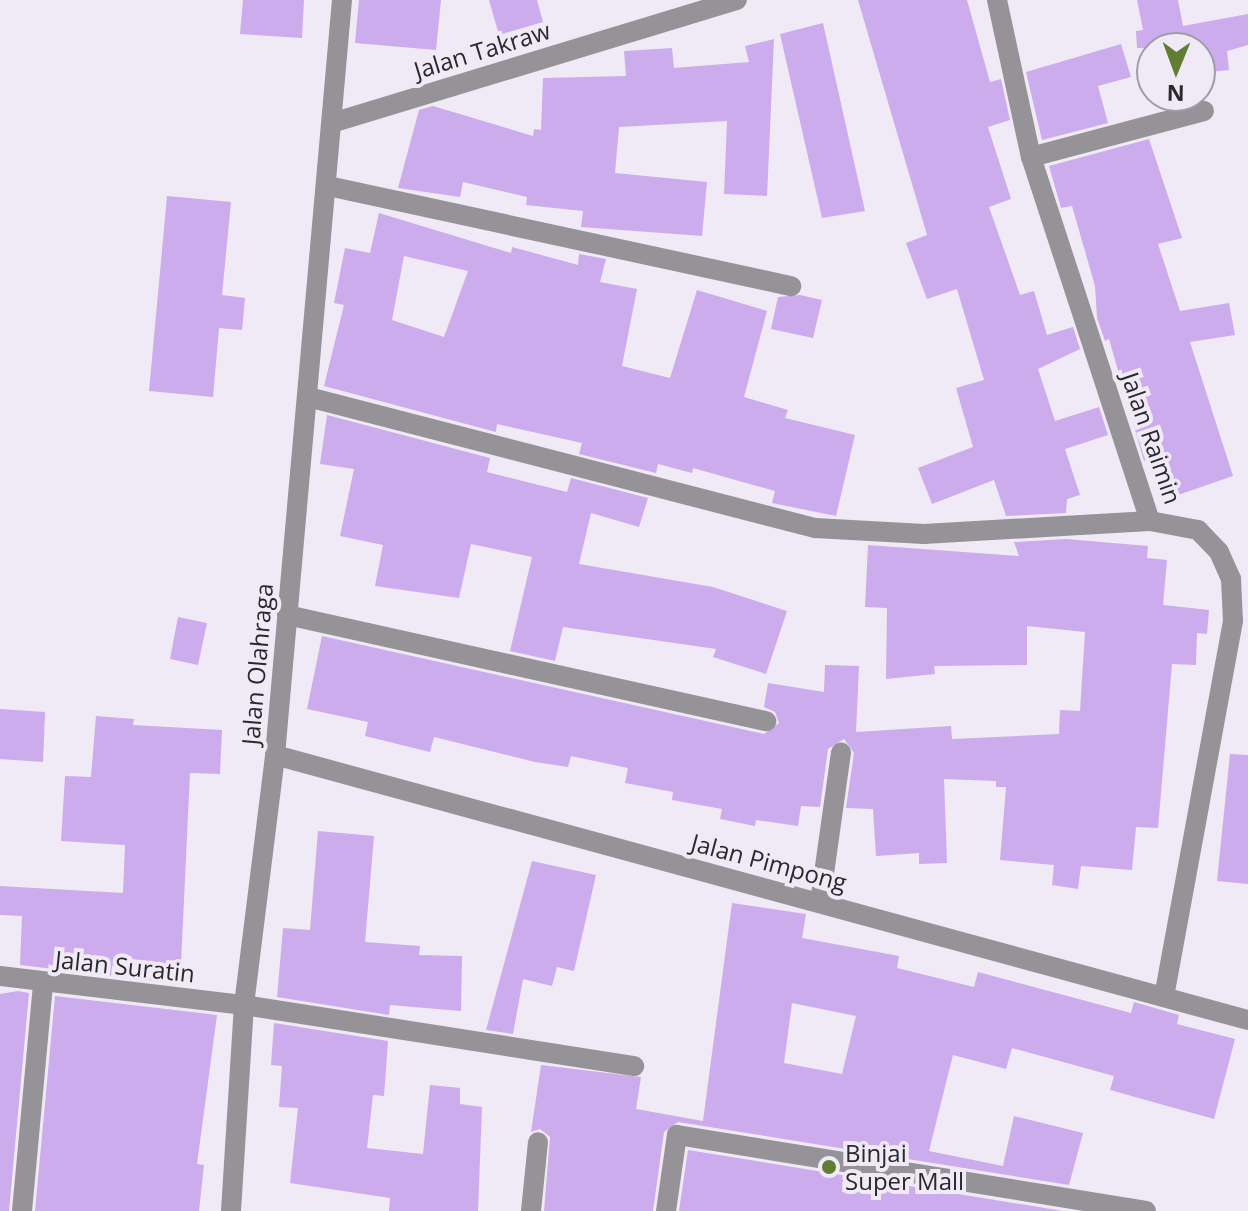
<!DOCTYPE html>
<html>
<head>
<meta charset="utf-8">
<style>
  body { margin:0 }
  #map { position:relative; width:1248px; height:1211px; overflow:hidden; background:#efeaf6; font-family:"Open Sans",sans-serif }
  div>[style] { position:absolute }
  .building>* { inset:0; background:#ccacec }
  .minor>* { height:20px; margin:-10px; padding:0 10px; transform-origin:10px; border-radius:10px; background:#959398 }
  .dots>* { width:22px; height:22px; translate:-50% -50%; box-sizing:border-box; border:4px solid #efeaf6; border-radius:50% }
  span { translate:-50% -50%; white-space:nowrap; text-align:center; line-height:1.15; -webkit-text-stroke:8px #efeaf6; paint-order:stroke }
  .street-label { font-size:24px; color:#2a282d }
  .poi-label { font-size:24px; color:#2a282d }
  .left { translate:0 -50%; text-align:left }
  .north { position:absolute; left:1136px; top:32px; width:80px; height:80px; box-sizing:border-box; background:#efeaf6; border:2px solid #a09ca6; border-radius:50%; rotate:181deg; font-size:22px; font-weight:700; line-height:32px; text-align:center; color:#2a282d }
  .north::after { content:''; display:block; margin:auto; width:28px; height:36px; background:#617d32; clip-path:polygon(50% 0,100% 100%,50% 72%,0 100%) }
</style>
</head>
<body>
<div id="map">
  <div class="building">
    <div style="clip-path:polygon(243px 0,304px 0,302px 38px,240px 34px)"></div>
    <div style="clip-path:polygon(359px 0,441px 0,436px 50px,355px 43px)"></div>
    <div style="clip-path:polygon(489px 0,537px 0,543px 22px,499px 35px)"></div>
    <div style="clip-path:polygon(858px 0,967px 0,990px 82px,1001px 79px,1010px 120px,988px 127px,1011px 199px,989px 207px,1020px 295px,1034px 291px,1047px 335px,1073px 327px,1080px 349px,1038px 369px,1055px 421px,1099px 407px,1108px 435px,1065px 449px,1080px 495px,1067px 499px,1066px 513px,1006px 516px,994px 480px,932px 504px,918px 468px,973px 447px,956px 388px,984px 380px,957px 289px,927px 299px,906px 243px,927px 235px)"></div>
    <div style="clip-path:polygon(1137px 0,1178px 0,1183px 26px,1248px 14px,1248px 45px,1227px 51px,1229px 70px,1200px 73px,1200px 48px,1137px 48px,1136px 31px,1143px 30px)"></div>
    <div style="clip-path:polygon(823px 23px,865px 211px,822px 218px,780px 34px)"></div>
    <div style="clip-path:polygon(774px 39px,767px 196px,724px 194px,727px 121px,619px 127px,615px 173px,707px 182px,702px 236px,581px 227px,583px 211px,526px 205px,527px 197px,463px 182px,460px 197px,398px 188px,419px 110px,433px 106px,533px 136px,534px 129px,541px 130px,543px 78px,626px 76px,624px 51px,672px 48px,674px 68px,749px 62px,745px 46px)"></div>
    <div style="clip-path:polygon(1121px 44px,1131px 77px,1098px 86px,1108px 123px,1042px 140px,1026px 72px)"></div>
    <div style="clip-path:polygon(1149px 139px,1182px 238px,1158px 244px,1180px 311px,1229px 303px,1235px 335px,1190px 342px,1233px 476px,1172px 497px,1158px 456px,1144px 461px,1109px 339px,1105px 341px,1097px 318px,1095px 286px,1072px 206px,1061px 208px,1049px 166px)"></div>
    <div style="clip-path:polygon(167px 196px,231px 202px,222px 295px,245px 298px,242px 330px,219px 328px,213px 397px,149px 391px)"></div>
    <div style="clip-path:polygon(evenodd,379px 213px,511px 253px,512px 247px,578px 265px,579px 254px,606px 259px,600px 282px,637px 289px,622px 366px,670px 378px,697px 290px,767px 311px,744px 397px,788px 410px,785px 418px,855px 435px,836px 516px,772px 503px,775px 491px,693px 468px,692px 473px,658px 464px,656px 473px,579px 454px,582px 443px,497px 424px,496px 432px,324px 386px,344px 305px,334px 303px,345px 248px,370px 253px,379px 213px,404px 256px,468px 271px,444px 337px,392px 320px,404px 256px)"></div>
    <div style="clip-path:polygon(800px 295px,822px 300px,813px 338px,771px 329px,778px 297px)"></div>
    <div style="clip-path:polygon(327px 415px,490px 458px,487px 472px,567px 492px,571px 478px,648px 498px,639px 527px,591px 513px,579px 564px,713px 587px,787px 611px,766px 674px,713px 657px,716px 649px,563px 627px,555px 661px,510px 651px,532px 557px,471px 544px,459px 598px,375px 586px,383px 545px,340px 536px,354px 469px,320px 464px)"></div>
    <div style="clip-path:polygon(1066px 539px,1148px 546px,1147px 558px,1167px 560px,1163px 605px,1209px 610px,1207px 634px,1197px 633px,1196px 665px,1172px 664px,1158px 828px,1136px 827px,1132px 870px,1081px 866px,1078px 889px,1052px 885px,1054px 865px,1000px 860px,1006px 787px,996px 787px,996px 781px,944px 779px,947px 863px,919px 864px,919px 853px,876px 856px,873px 809px,846px 808px,854px 753px,844px 739px,828px 749px,820px 807px,801px 806px,798px 826px,756px 820px,755px 826px,720px 819px,722px 809px,672px 800px,673px 792px,625px 783px,628px 768px,571px 756px,568px 767px,535px 762px,434px 737px,430px 752px,365px 736px,368px 722px,307px 709px,322px 636px,764px 734px,779px 723px,775px 712px,764px 707px,768px 683px,824px 692px,825px 665px,859px 666px,856px 732px,951px 726px,952px 739px,1059px 734px,1060px 710px,1080px 711px,1085px 632px,1027px 626px,1027px 665px,934px 666px,935px 674px,886px 679px,887px 608px,865px 607px,868px 545px,1019px 556px,1014px 542px)"></div>
    <div style="clip-path:polygon(178px 617px,207px 623px,198px 665px,170px 659px)"></div>
    <div style="clip-path:polygon(0 709px,45px 712px,43px 762px,0 759px)"></div>
    <div style="clip-path:polygon(96px 716px,134px 719px,133px 725px,222px 730px,220px 774px,190px 773px,180px 984px,20px 965px,22px 916px,0 915px,0 886px,123px 893px,125px 845px,61px 841px,65px 776px,91px 777px)"></div>
    <div style="clip-path:polygon(1230px 754px,1248px 755px,1248px 884px,1217px 881px)"></div>
    <div style="clip-path:polygon(318px 831px,374px 836px,365px 942px,420px 946px,419px 955px,462px 956px,461px 1011px,390px 1005px,389px 1015px,277px 997px,283px 928px,310px 930px)"></div>
    <div style="clip-path:polygon(532px 861px,596px 875px,574px 971px,557px 967px,552px 986px,523px 979px,513px 1034px,486px 1030px)"></div>
    <div style="clip-path:polygon(evenodd,732px 903px,806px 914px,802px 938px,899px 956px,897px 968px,974px 987px,978px 972px,1131px 1013px,1134px 1002px,1179px 1015px,1177px 1024px,1235px 1039px,1214px 1119px,1110px 1090px,1114px 1076px,1012px 1048px,1006px 1069px,953px 1055px,929px 1151px,1003px 1166px,1014px 1116px,1083px 1133px,1069px 1185px,678px 1122px,664px 1132px,653px 1211px,544px 1211px,550px 1137px,540px 1129px,531px 1132px,541px 1065px,641px 1077px,636px 1109px,703px 1121px,732px 903px,792px 1003px,856px 1016px,842px 1074px,784px 1063px,792px 1003px)"></div>
    <div style="clip-path:polygon(18px 991px,29px 993px,9px 1211px,0 1211px,0 994px)"></div>
    <div style="clip-path:polygon(55px 996px,217px 1015px,197px 1164px,204px 1165px,199px 1211px,35px 1211px)"></div>
    <div style="clip-path:polygon(274px 1023px,388px 1041px,384px 1096px,373px 1095px,367px 1148px,423px 1154px,430px 1085px,460px 1088px,460px 1104px,482px 1107px,478px 1211px,389px 1211px,390px 1198px,290px 1183px,298px 1108px,279px 1107px,282px 1066px,271px 1065px)"></div>
    <div style="clip-path:polygon(688px 1150px,1063px 1211px,679px 1211px)"></div>
  </div>
  <div class="minor">
    <div style="left:997px;top:0;width:161px;rotate:77.8deg"></div>
    <div style="left:1031px;top:157px;width:383px;rotate:71.9deg"></div>
    <div style="left:335px;top:122px;width:420px;rotate:-16.9deg"></div>
    <div style="left:1031px;top:157px;width:179px;rotate:-14.9deg"></div>
    <div style="left:328px;top:186px;width:474px;rotate:12.2deg"></div>
    <div style="left:308px;top:397px;width:524px;rotate:14.49deg"></div>
    <div style="left:815px;top:528px;width:109px;rotate:3.2deg"></div>
    <div style="left:924px;top:534px;width:226px;rotate:-3.3deg"></div>
    <div style="left:1150px;top:521px;width:49px;rotate:10.6deg"></div>
    <div style="left:1198px;top:530px;width:30px;rotate:46deg"></div>
    <div style="left:1219px;top:552px;width:30px;rotate:66deg"></div>
    <div style="left:1231px;top:579px;width:42px;rotate:87.3deg"></div>
    <div style="left:1233px;top:621px;width:382px;rotate:100.4deg"></div>
    <div style="left:287px;top:615px;width:491px;rotate:12.5deg"></div>
    <div style="left:275px;top:755px;width:1008px;rotate:15.24deg"></div>
    <div style="left:820px;top:902px;width:151px;rotate:-82deg"></div>
    <div style="left:0;top:976px;width:246px;rotate:6.8deg"></div>
    <div style="left:244px;top:1005px;width:395px;rotate:8.9deg"></div>
    <div style="left:22px;top:1211px;width:229px;rotate:-84.7deg"></div>
    <div style="left:231px;top:1211px;width:206px;rotate:-86.4deg"></div>
    <div style="left:244px;top:1005px;width:252px;rotate:-82.9deg"></div>
    <div style="left:275px;top:755px;width:758px;rotate:-84.93deg"></div>
    <div style="left:531px;top:1211px;width:69px;rotate:-84.2deg"></div>
    <div style="left:666px;top:1211px;width:77px;rotate:-81.8deg"></div>
    <div style="left:677px;top:1135px;width:475px;rotate:9.2deg"></div>
  </div>
  <div class="dots">
    <div style="left:829px;top:1167px;background:#617d32"></div>
  </div>
  <div class="street-label">
    <span style="left:482px;top:50px;rotate:-17deg">Jalan Takraw</span>
    <span style="left:1152px;top:438px;rotate:71deg">Jalan Raimin</span>
    <span style="left:257px;top:664px;rotate:-85deg">Jalan Olahraga</span>
    <span style="left:769px;top:862px;rotate:15deg">Jalan Pimpong</span>
    <span style="left:125px;top:966px;rotate:6deg">Jalan Suratin</span>
  </div>
  <div class="poi-label">
    <span class="left" style="left:845px;top:1167px">Binjai<br>Super Mall</span>
  </div>
  <div class="north">N</div>
</div>
</body>
</html>
